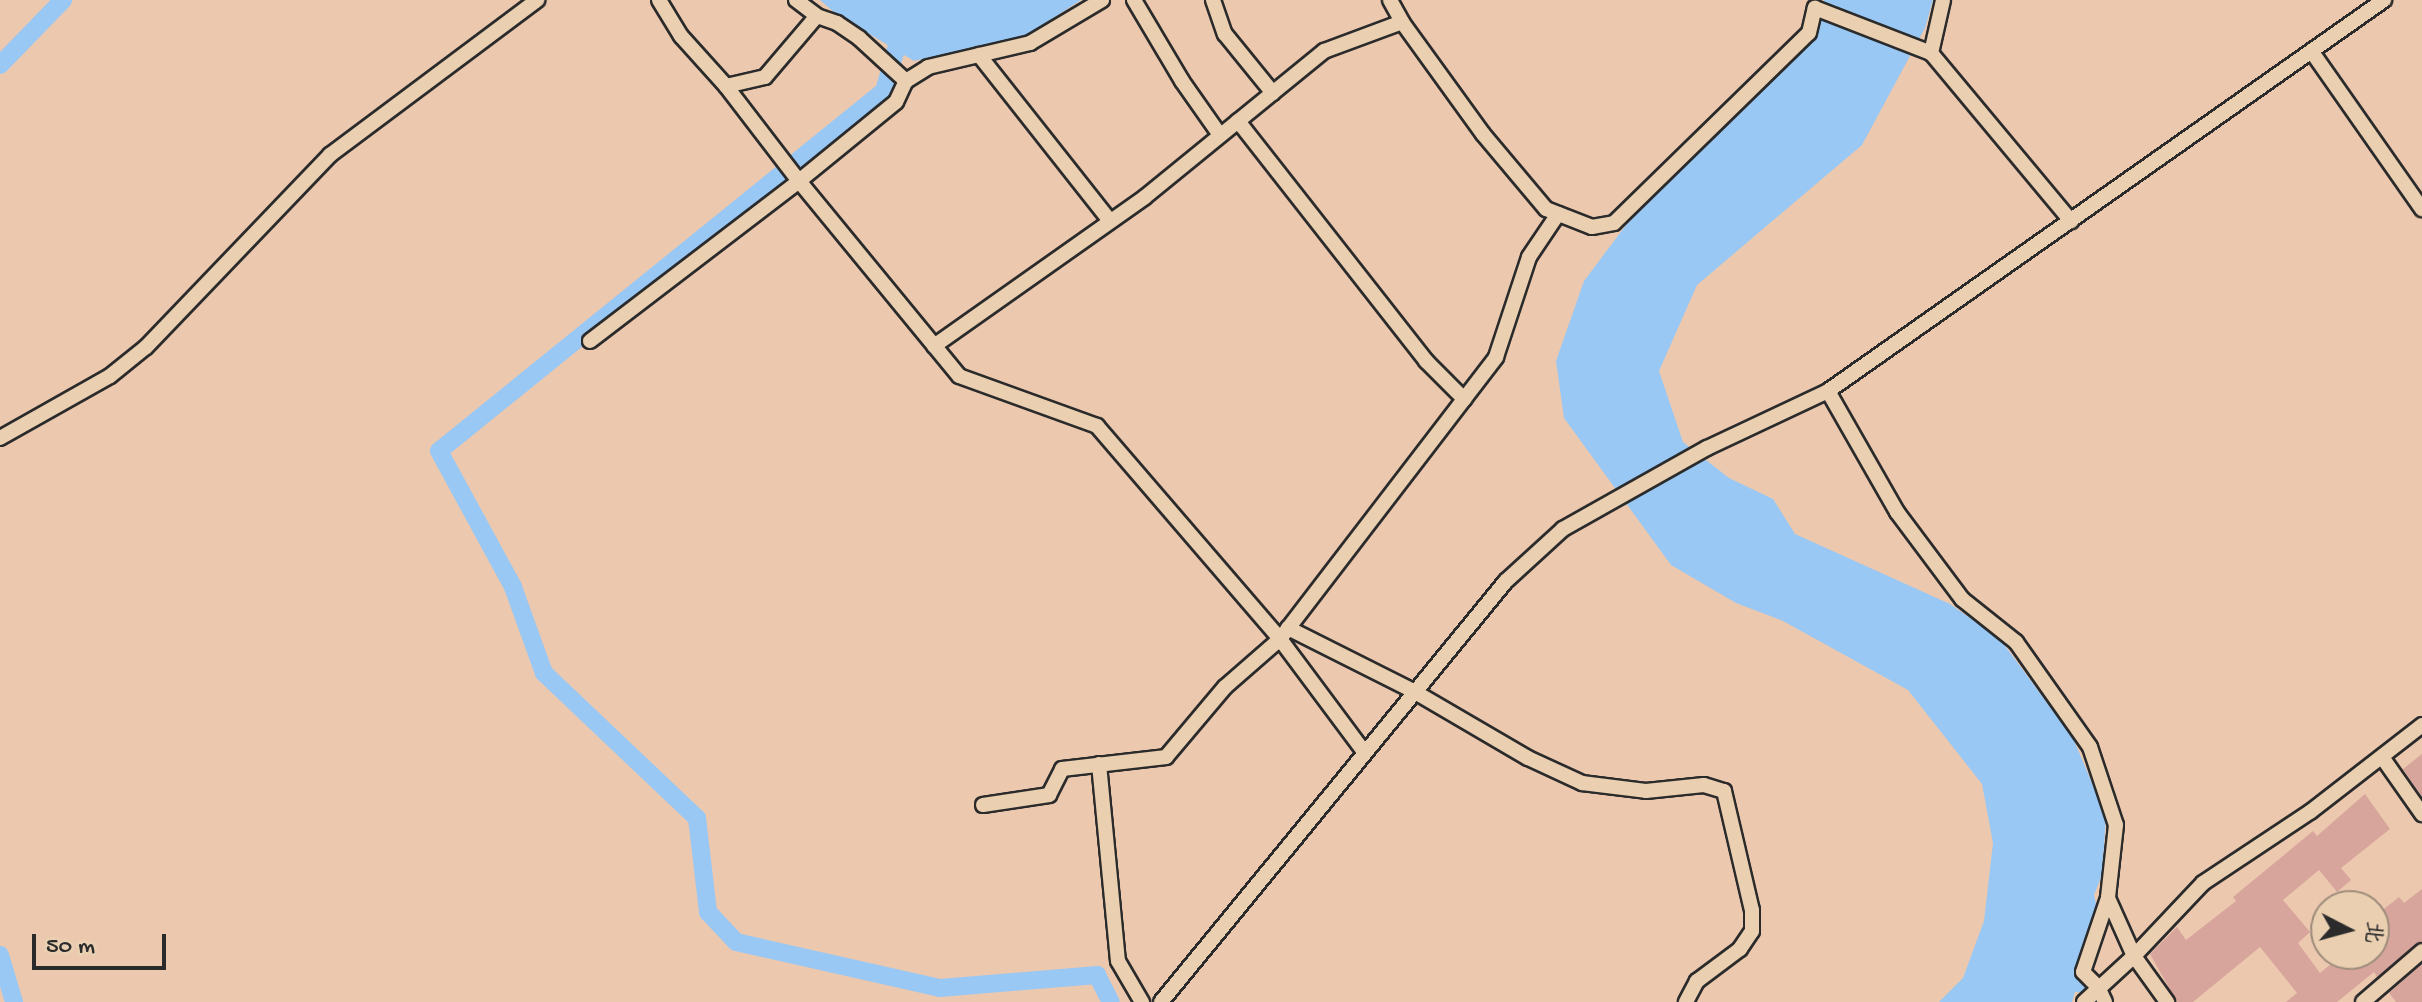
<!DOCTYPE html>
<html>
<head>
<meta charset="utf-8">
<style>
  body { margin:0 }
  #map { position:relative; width:2422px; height:1002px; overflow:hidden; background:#ecc8af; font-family:"Gochi Hand","LXGW WenKai TC",sans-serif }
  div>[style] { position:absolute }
  .water>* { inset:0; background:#99c8f4 }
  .canal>* { height:18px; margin:-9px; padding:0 9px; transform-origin:9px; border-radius:9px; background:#99c8f4 }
  .building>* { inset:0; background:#d8a59c }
  .roads { filter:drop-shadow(2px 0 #2b2b2b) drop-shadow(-2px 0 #2b2b2b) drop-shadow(0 2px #2b2b2b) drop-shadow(0 -2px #2b2b2b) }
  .street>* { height:14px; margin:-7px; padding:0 7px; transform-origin:7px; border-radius:7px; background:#eacfb1 }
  span { translate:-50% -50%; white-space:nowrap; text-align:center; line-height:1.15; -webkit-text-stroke:6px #eacfb1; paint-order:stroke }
  .north { position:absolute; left:2310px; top:890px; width:80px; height:80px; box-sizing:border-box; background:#eacfb1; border:2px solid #9e8d7b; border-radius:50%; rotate:96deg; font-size:22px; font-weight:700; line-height:32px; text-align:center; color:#2b2b2b }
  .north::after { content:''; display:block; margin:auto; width:28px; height:36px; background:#2b2b2b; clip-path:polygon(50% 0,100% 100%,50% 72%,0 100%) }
  .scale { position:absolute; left:32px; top:934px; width:134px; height:36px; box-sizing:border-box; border:4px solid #2b2b2b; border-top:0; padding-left:10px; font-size:24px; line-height:28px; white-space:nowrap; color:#2b2b2b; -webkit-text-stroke:6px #eacfb1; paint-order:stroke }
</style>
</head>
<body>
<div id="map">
  <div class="water">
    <div style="clip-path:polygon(820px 0,1081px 0,1027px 35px,914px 61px,835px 13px)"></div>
    <div style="clip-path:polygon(1824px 0,1933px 0,1925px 28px,1862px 145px,1697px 285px,1659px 371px,1683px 442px,1729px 478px,1773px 499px,1795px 534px,1950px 604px,2000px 639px,2073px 738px,2106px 816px,2102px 875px,2094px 895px,2099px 917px,2086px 933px,2083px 972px,2092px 986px,2086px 993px,2075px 992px,2072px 1002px,1939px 1002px,1963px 978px,1984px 921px,1993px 843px,1982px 784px,1908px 690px,1783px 621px,1736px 603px,1671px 565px,1564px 418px,1556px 361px,1584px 281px,1626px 225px,1813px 30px)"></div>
  </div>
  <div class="canal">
    <div style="left:910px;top:0;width:95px;rotate:105.9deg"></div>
    <div style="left:884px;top:91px;width:572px;rotate:141.03deg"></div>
    <div style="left:439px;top:451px;width:155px;rotate:61.4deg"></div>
    <div style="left:513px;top:587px;width:91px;rotate:70.2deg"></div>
    <div style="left:544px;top:673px;width:211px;rotate:43.5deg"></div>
    <div style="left:697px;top:818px;width:95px;rotate:83.3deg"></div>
    <div style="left:708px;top:912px;width:41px;rotate:47deg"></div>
    <div style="left:736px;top:942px;width:209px;rotate:12.7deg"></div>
    <div style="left:940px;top:988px;width:158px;rotate:-4.7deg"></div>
    <div style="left:1097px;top:975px;width:30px;rotate:63deg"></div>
    <div style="left:0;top:65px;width:91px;rotate:-45.9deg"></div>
    <div style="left:0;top:955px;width:49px;rotate:73.4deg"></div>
  </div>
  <div class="building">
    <div style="clip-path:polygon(2422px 754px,2422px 797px,2403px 769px)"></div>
    <div style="clip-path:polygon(2365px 794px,2390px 829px,2341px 868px,2351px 880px,2337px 892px,2319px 870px,2283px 900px,2310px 932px,2298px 943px,2320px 973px,2343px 954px,2374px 954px,2374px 917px,2399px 897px,2404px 903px,2422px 889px,2422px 941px,2377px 977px,2374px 972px,2337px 1002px,2286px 1002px,2297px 993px,2260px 947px,2193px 1002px,2177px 1002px,2150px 954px,2177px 927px,2186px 940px,2236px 901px,2233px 897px,2313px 831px,2317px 836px)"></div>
    <div style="clip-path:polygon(2422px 964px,2422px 1002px,2396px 1002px,2389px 993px)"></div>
  </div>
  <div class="roads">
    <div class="street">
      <div style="left:659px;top:0;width:42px;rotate:58.6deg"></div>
      <div style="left:681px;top:36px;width:67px;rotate:48deg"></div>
      <div style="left:726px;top:86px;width:40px;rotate:-13deg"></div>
      <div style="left:765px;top:77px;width:80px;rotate:-49.6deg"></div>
      <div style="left:817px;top:16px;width:21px;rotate:19deg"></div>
      <div style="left:837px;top:23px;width:27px;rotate:34deg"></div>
      <div style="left:859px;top:38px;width:64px;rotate:42.5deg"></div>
      <div style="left:906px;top:81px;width:26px;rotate:-32deg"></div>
      <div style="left:928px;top:67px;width:105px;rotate:-13.2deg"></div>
      <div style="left:1030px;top:43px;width:84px;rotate:-30.8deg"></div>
      <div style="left:796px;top:0;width:26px;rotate:37deg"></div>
      <div style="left:1134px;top:0;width:94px;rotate:59.3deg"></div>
      <div style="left:1182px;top:81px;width:66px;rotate:54.9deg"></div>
      <div style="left:1213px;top:0;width:36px;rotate:71deg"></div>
      <div style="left:1225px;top:34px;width:76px;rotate:50.9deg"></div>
      <div style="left:1390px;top:0;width:25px;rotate:61deg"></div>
      <div style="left:2312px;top:52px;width:192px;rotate:55deg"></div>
      <div style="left:1931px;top:53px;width:54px;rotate:-77.2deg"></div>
      <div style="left:979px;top:55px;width:211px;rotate:51.7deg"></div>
      <div style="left:726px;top:86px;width:120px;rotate:52.5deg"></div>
      <div style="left:799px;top:181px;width:125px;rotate:-39.2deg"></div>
      <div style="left:896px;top:102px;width:23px;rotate:-65deg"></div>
      <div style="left:1238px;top:121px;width:305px;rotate:51.9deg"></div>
      <div style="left:1426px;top:361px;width:54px;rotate:45deg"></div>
      <div style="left:590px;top:341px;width:263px;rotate:-37.4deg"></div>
      <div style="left:799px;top:181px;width:252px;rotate:50.6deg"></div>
      <div style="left:959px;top:376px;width:147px;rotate:19.9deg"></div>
      <div style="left:1097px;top:426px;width:281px;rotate:49.3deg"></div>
      <div style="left:1280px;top:639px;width:142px;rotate:53.3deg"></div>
      <div style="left:934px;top:346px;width:258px;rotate:-35.2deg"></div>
      <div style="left:1145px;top:197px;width:231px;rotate:-39.2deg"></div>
      <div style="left:1324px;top:51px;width:83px;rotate:-20.4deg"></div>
      <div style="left:1402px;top:22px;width:138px;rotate:54.1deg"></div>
      <div style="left:1483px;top:134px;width:98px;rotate:50deg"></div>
      <div style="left:1546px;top:209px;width:49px;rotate:21.4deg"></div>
      <div style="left:1592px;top:227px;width:22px;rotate:-10deg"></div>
      <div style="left:1614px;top:223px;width:272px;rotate:-44.3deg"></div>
      <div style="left:1809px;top:33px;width:26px;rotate:-77deg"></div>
      <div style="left:1815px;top:8px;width:124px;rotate:21.2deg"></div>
      <div style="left:1931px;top:53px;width:219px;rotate:50.2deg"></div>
      <div style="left:1828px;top:391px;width:139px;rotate:60.3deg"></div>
      <div style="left:1897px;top:512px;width:109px;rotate:53.2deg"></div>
      <div style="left:1962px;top:599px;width:69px;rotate:38.5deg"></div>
      <div style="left:2016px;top:642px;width:128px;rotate:54.8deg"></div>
      <div style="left:2090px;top:747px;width:82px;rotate:71.6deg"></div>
      <div style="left:2116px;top:825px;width:73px;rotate:96.3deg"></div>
      <div style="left:2108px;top:898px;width:64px;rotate:65.9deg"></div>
      <div style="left:2134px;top:956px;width:100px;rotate:-46.6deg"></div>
      <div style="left:2203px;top:883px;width:128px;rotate:-33.6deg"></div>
      <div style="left:2310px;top:812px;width:142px;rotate:-37.8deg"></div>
      <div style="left:0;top:438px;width:126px;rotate:-29.4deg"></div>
      <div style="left:110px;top:376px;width:46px;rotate:-38.9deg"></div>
      <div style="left:146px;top:347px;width:266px;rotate:-46.2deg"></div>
      <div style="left:330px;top:155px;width:259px;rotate:-36.8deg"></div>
      <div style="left:1288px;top:628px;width:142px;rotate:26.7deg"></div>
      <div style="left:1415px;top:692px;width:131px;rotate:30.3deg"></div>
      <div style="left:1528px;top:758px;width:60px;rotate:24.8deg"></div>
      <div style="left:1582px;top:783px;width:64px;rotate:7.1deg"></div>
      <div style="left:1646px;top:791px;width:58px;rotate:-5.9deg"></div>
      <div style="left:1704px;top:785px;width:21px;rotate:17deg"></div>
      <div style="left:1724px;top:791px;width:122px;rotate:76.8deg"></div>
      <div style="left:1752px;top:910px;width:21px;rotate:90deg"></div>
      <div style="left:1752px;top:931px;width:22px;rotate:124deg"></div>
      <div style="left:1740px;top:949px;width:54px;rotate:143.3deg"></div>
      <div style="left:1697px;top:981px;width:24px;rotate:118deg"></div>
      <div style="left:2382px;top:757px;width:70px;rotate:54.9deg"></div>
      <div style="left:1099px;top:764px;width:198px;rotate:84.5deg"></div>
      <div style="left:1118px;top:961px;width:48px;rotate:59.7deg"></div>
      <div style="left:983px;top:805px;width:67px;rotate:-8.6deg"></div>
      <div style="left:1049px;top:795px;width:29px;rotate:-63deg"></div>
      <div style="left:1062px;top:769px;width:105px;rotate:-6.6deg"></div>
      <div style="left:1166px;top:757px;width:92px;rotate:-49.9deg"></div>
      <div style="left:1225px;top:687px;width:73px;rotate:-41.1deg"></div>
      <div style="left:1280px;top:639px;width:355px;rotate:-52.5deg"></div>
      <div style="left:1496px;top:357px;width:105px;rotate:-71.7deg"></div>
      <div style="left:1529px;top:257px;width:52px;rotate:-56deg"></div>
      <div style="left:1161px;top:1002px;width:544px;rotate:-50.67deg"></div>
      <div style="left:1506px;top:581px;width:77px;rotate:-42.4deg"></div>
      <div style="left:1563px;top:529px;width:165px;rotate:-29.4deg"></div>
      <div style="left:1707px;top:448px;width:134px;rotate:-25.2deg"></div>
      <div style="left:1828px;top:391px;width:680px;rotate:-35.12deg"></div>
      <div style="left:2084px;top:1002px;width:68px;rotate:-42.6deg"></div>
      <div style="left:2134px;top:956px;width:57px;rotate:54.3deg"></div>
      <div style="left:2105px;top:1002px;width:17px;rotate:-115deg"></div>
      <div style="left:2098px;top:987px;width:21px;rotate:-135deg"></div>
      <div style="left:2083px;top:972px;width:78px;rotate:-71.3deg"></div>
      <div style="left:2363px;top:1002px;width:78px;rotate:-40.8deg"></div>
    </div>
  </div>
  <div class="north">北</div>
  <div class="scale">50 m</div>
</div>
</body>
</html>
